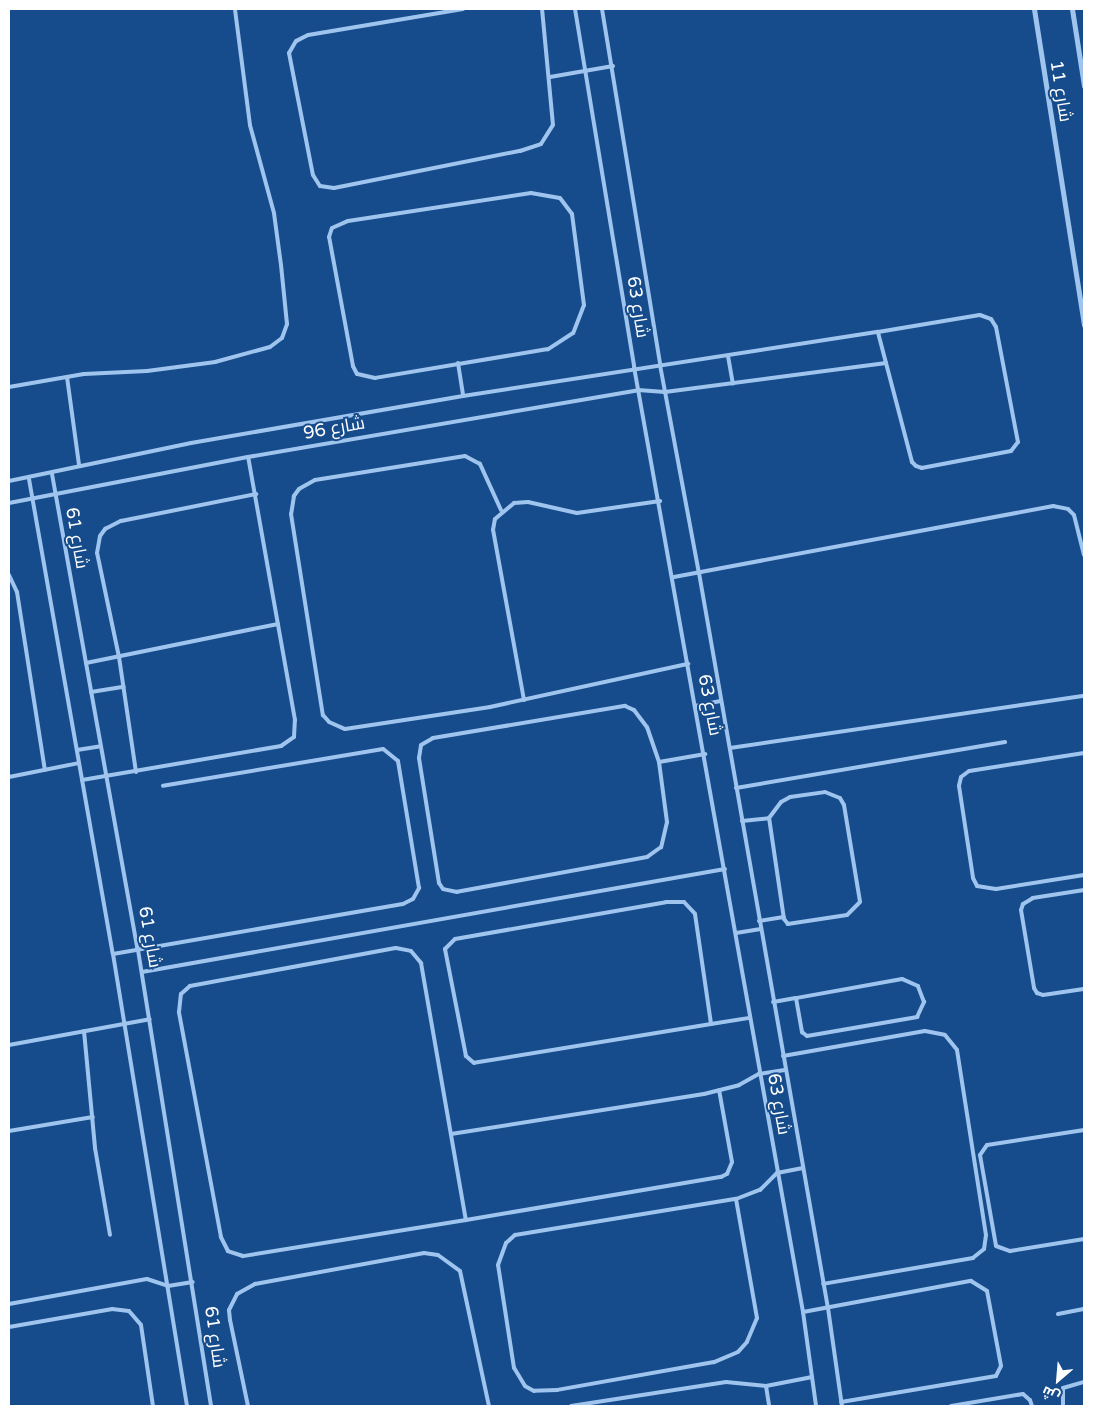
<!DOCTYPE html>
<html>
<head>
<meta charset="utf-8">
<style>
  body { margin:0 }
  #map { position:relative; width:1093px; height:1415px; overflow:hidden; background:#164c8b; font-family:"Varela Round",Cairo,sans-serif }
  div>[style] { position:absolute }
  .lane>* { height:4px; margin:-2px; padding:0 2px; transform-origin:2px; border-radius:2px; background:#9fc5ef }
  .street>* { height:5px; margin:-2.5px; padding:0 2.5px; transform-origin:2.5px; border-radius:2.5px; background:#9fc5ef }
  span { translate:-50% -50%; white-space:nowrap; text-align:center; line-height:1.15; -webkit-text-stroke:4px #164c8b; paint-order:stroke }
  .street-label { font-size:18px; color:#fff }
  .frame { position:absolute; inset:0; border:10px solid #fff; pointer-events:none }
  .north { position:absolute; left:1033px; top:1355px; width:50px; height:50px; -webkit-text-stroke:4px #164c8b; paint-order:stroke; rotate:207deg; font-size:14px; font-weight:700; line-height:20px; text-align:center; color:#fff }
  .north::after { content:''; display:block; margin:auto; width:18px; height:22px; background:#fff; clip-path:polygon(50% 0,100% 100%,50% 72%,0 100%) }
</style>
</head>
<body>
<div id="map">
  <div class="lane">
    <div style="left:463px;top:9px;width:157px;rotate:170.5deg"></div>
    <div style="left:308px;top:35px;width:13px;rotate:153deg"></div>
    <div style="left:296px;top:41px;width:14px;rotate:120deg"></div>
    <div style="left:289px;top:53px;width:124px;rotate:78.9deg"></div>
    <div style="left:313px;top:175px;width:13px;rotate:58deg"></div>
    <div style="left:320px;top:186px;width:14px;rotate:8deg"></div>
    <div style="left:334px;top:188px;width:190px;rotate:-11.3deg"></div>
    <div style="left:520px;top:151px;width:22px;rotate:-18deg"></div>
    <div style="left:541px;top:144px;width:22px;rotate:-58deg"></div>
    <div style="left:553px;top:125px;width:117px;rotate:-95.4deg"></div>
    <div style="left:575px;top:9px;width:363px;rotate:80.6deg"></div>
    <div style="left:634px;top:367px;width:960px;rotate:79.86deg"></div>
    <div style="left:803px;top:1312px;width:95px;rotate:82.1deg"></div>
    <div style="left:602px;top:9px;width:361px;rotate:80.7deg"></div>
    <div style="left:660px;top:365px;width:212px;rotate:79.4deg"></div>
    <div style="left:699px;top:573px;width:746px;rotate:80.05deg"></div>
    <div style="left:828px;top:1308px;width:99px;rotate:81.9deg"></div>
    <div style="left:550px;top:77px;width:64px;rotate:-9.9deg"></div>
    <div style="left:531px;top:193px;width:29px;rotate:10deg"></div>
    <div style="left:560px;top:198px;width:20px;rotate:53deg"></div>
    <div style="left:572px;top:214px;width:92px;rotate:82.5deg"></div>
    <div style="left:584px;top:305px;width:30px;rotate:111deg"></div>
    <div style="left:573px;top:333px;width:30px;rotate:147deg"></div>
    <div style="left:548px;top:349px;width:175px;rotate:170.5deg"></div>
    <div style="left:375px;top:378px;width:18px;rotate:-167deg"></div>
    <div style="left:357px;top:374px;width:9px;rotate:-117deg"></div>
    <div style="left:353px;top:366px;width:131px;rotate:-100.5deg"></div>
    <div style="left:329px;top:237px;width:9px;rotate:-72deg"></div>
    <div style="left:332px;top:228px;width:17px;rotate:-24deg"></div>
    <div style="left:348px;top:221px;width:185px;rotate:-8.7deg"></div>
    <div style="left:980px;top:315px;width:12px;rotate:20deg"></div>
    <div style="left:991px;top:319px;width:9px;rotate:58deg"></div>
    <div style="left:996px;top:327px;width:117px;rotate:79.2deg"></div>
    <div style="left:1018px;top:442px;width:11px;rotate:128deg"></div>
    <div style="left:1011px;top:451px;width:91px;rotate:169.2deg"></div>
    <div style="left:922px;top:468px;width:6px;rotate:-162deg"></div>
    <div style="left:916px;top:466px;width:6px;rotate:-135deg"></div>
    <div style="left:912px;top:462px;width:134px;rotate:-104.7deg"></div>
    <div style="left:878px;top:332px;width:103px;rotate:-9.5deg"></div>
    <div style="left:728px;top:356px;width:28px;rotate:80deg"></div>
    <div style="left:458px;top:363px;width:33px;rotate:81deg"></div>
    <div style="left:67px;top:377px;width:89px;rotate:82.2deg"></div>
    <div style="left:9px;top:387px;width:76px;rotate:-9.8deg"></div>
    <div style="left:84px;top:374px;width:63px;rotate:-2.7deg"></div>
    <div style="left:147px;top:371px;width:69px;rotate:-7.5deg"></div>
    <div style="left:215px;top:362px;width:57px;rotate:-15.3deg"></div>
    <div style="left:270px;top:347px;width:15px;rotate:-37deg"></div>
    <div style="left:282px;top:338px;width:15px;rotate:-70deg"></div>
    <div style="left:287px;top:324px;width:59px;rotate:-95.8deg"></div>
    <div style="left:281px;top:265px;width:52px;rotate:-97.7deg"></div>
    <div style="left:274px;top:213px;width:91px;rotate:-105.3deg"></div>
    <div style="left:250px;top:125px;width:117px;rotate:-97.4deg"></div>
    <div style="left:52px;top:474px;width:484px;rotate:79.8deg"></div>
    <div style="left:138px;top:950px;width:462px;rotate:80.9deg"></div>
    <div style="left:29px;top:479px;width:482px;rotate:80deg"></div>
    <div style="left:113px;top:954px;width:458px;rotate:80.7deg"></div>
    <div style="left:9px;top:481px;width:186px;rotate:-11.8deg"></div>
    <div style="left:191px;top:443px;width:276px;rotate:-9.8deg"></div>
    <div style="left:463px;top:396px;width:420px;rotate:-8.8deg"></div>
    <div style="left:9px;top:503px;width:243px;rotate:-10.9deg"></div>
    <div style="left:248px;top:457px;width:396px;rotate:-9.7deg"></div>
    <div style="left:638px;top:390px;width:27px;rotate:4deg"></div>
    <div style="left:665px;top:392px;width:223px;rotate:-7.5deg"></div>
    <div style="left:501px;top:510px;width:51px;rotate:-114.5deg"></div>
    <div style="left:480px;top:464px;width:17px;rotate:-152deg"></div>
    <div style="left:465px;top:456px;width:152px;rotate:170.9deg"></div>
    <div style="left:315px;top:480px;width:18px;rotate:151deg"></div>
    <div style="left:299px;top:489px;width:9px;rotate:126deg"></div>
    <div style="left:294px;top:496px;width:18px;rotate:99deg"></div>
    <div style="left:291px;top:514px;width:204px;rotate:81deg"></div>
    <div style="left:323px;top:715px;width:9px;rotate:49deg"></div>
    <div style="left:329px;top:722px;width:17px;rotate:24deg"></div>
    <div style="left:345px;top:729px;width:147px;rotate:-8.6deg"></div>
    <div style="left:490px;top:707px;width:203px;rotate:-12.3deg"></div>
    <div style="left:9px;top:575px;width:19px;rotate:65deg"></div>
    <div style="left:17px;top:592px;width:180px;rotate:81.1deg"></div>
    <div style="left:674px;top:577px;width:386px;rotate:-10.6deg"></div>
    <div style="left:1053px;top:506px;width:15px;rotate:11deg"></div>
    <div style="left:1068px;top:509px;width:8px;rotate:45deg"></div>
    <div style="left:1074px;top:515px;width:41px;rotate:76deg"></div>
    <div style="left:86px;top:663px;width:196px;rotate:-11.5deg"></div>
    <div style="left:91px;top:692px;width:33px;rotate:-9deg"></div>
    <div style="left:524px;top:700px;width:173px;rotate:-100.3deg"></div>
    <div style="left:493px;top:530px;width:11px;rotate:-80deg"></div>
    <div style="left:495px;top:519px;width:25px;rotate:-40deg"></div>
    <div style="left:514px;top:503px;width:14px;rotate:-4deg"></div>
    <div style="left:528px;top:502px;width:50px;rotate:12.7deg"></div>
    <div style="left:577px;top:513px;width:84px;rotate:-8.2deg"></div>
    <div style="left:625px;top:706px;width:10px;rotate:24deg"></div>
    <div style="left:634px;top:710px;width:21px;rotate:53deg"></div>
    <div style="left:647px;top:727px;width:37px;rotate:71deg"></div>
    <div style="left:659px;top:762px;width:61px;rotate:82.4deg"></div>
    <div style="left:667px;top:822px;width:26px;rotate:103deg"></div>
    <div style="left:661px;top:847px;width:17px;rotate:144deg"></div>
    <div style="left:647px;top:857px;width:193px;rotate:169.6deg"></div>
    <div style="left:457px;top:892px;width:14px;rotate:-168deg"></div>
    <div style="left:443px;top:889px;width:7px;rotate:-124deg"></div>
    <div style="left:439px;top:883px;width:127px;rotate:-99.1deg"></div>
    <div style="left:419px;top:758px;width:13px;rotate:-81deg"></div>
    <div style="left:421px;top:745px;width:14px;rotate:-30deg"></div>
    <div style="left:433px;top:738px;width:195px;rotate:-9.5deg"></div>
    <div style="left:695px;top:706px;width:26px;rotate:-11deg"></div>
    <div style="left:730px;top:748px;width:358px;rotate:-8.4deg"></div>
    <div style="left:77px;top:750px;width:24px;rotate:-9deg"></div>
    <div style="left:1084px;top:753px;width:116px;rotate:171.1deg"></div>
    <div style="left:969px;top:771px;width:10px;rotate:143deg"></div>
    <div style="left:961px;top:777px;width:9px;rotate:103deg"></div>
    <div style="left:959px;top:786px;width:93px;rotate:81.3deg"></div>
    <div style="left:973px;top:878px;width:9px;rotate:63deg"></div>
    <div style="left:977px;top:886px;width:19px;rotate:9deg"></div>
    <div style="left:996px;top:889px;width:89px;rotate:-9deg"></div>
    <div style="left:659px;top:762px;width:47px;rotate:-9.9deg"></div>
    <div style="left:136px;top:772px;width:116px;rotate:-98.4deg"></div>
    <div style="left:119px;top:657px;width:106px;rotate:-101.9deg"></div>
    <div style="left:97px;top:553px;width:17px;rotate:-80deg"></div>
    <div style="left:100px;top:536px;width:9px;rotate:-54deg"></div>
    <div style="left:105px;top:529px;width:18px;rotate:-27deg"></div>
    <div style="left:121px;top:521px;width:138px;rotate:-11.3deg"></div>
    <div style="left:9px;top:777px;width:71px;rotate:-11.3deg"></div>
    <div style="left:82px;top:780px;width:202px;rotate:-9.7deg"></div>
    <div style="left:281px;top:746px;width:16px;rotate:-35deg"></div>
    <div style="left:294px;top:737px;width:17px;rotate:-87deg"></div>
    <div style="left:295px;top:720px;width:267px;rotate:-100.1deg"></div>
    <div style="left:736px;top:788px;width:273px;rotate:-9.7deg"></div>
    <div style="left:825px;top:792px;width:16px;rotate:22deg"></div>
    <div style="left:840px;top:798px;width:8px;rotate:60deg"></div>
    <div style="left:844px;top:805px;width:98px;rotate:80.6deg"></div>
    <div style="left:860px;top:902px;width:18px;rotate:135deg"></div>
    <div style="left:847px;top:915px;width:60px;rotate:171.3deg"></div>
    <div style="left:788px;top:924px;width:6px;rotate:-129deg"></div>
    <div style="left:784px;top:919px;width:102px;rotate:-98.4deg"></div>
    <div style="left:769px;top:818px;width:20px;rotate:-53deg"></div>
    <div style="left:781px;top:802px;width:10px;rotate:-29deg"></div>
    <div style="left:790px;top:797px;width:35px;rotate:-8deg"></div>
    <div style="left:742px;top:821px;width:27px;rotate:-6deg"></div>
    <div style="left:1084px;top:890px;width:52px;rotate:171.1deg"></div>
    <div style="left:1033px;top:898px;width:12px;rotate:149deg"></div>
    <div style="left:1023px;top:904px;width:6px;rotate:108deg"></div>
    <div style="left:1021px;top:910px;width:79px;rotate:80.5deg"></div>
    <div style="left:1034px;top:988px;width:6px;rotate:59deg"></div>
    <div style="left:1037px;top:993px;width:6px;rotate:18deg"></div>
    <div style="left:1043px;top:995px;width:41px;rotate:-8.3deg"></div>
    <div style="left:759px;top:921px;width:25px;rotate:-9deg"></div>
    <div style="left:736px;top:933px;width:25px;rotate:-9deg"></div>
    <div style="left:113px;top:954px;width:294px;rotate:-9.8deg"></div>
    <div style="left:403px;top:904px;width:11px;rotate:-27deg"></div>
    <div style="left:413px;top:899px;width:13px;rotate:-61deg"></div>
    <div style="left:419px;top:888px;width:129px;rotate:-99.4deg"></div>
    <div style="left:398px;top:761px;width:19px;rotate:-141deg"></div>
    <div style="left:383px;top:749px;width:223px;rotate:170.5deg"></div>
    <div style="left:142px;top:972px;width:592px;rotate:-10.02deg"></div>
    <div style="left:773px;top:1002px;width:23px;rotate:-10deg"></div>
    <div style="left:796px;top:998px;width:35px;rotate:80deg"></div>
    <div style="left:802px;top:1032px;width:6px;rotate:39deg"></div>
    <div style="left:807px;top:1036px;width:112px;rotate:-9.8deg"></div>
    <div style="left:917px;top:1017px;width:17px;rotate:-65deg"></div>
    <div style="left:924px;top:1002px;width:17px;rotate:-111deg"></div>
    <div style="left:918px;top:986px;width:17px;rotate:-156deg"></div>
    <div style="left:902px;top:979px;width:108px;rotate:169.8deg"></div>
    <div style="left:711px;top:1024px;width:240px;rotate:170.7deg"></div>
    <div style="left:474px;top:1063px;width:11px;rotate:-139deg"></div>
    <div style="left:466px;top:1056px;width:109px;rotate:-101.1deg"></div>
    <div style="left:445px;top:949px;width:14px;rotate:-45deg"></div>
    <div style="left:455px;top:939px;width:214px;rotate:-9.9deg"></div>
    <div style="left:666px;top:902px;width:18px"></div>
    <div style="left:684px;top:902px;width:16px;rotate:47deg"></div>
    <div style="left:695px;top:914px;width:111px;rotate:81.7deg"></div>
    <div style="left:711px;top:1024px;width:39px;rotate:-9deg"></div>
    <div style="left:84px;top:1031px;width:118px;rotate:84.6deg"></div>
    <div style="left:95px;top:1148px;width:88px;rotate:80.2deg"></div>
    <div style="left:9px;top:1045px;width:143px;rotate:-10.4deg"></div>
    <div style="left:783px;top:1056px;width:144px;rotate:-10deg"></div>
    <div style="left:925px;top:1031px;width:20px;rotate:11deg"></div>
    <div style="left:945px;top:1035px;width:19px;rotate:51deg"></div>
    <div style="left:957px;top:1050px;width:187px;rotate:81.1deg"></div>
    <div style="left:986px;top:1235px;width:14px;rotate:98deg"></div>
    <div style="left:984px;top:1249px;width:14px;rotate:141deg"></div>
    <div style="left:973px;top:1258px;width:152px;rotate:170.2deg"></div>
    <div style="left:1084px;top:1130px;width:98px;rotate:171.2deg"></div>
    <div style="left:987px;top:1145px;width:12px;rotate:125deg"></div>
    <div style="left:980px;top:1155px;width:92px;rotate:80deg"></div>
    <div style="left:996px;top:1246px;width:15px;rotate:20deg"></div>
    <div style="left:1010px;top:1251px;width:75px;rotate:-9.2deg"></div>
    <div style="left:9px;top:1131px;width:85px;rotate:-9.5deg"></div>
    <div style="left:451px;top:1134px;width:256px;rotate:-9deg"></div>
    <div style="left:704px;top:1094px;width:36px;rotate:-14deg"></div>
    <div style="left:739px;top:1085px;width:23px;rotate:-29deg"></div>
    <div style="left:759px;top:1074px;width:26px;rotate:-9deg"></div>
    <div style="left:736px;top:1199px;width:121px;rotate:80deg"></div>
    <div style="left:757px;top:1318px;width:26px;rotate:113deg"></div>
    <div style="left:747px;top:1342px;width:13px;rotate:132deg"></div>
    <div style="left:738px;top:1352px;width:26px;rotate:157deg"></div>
    <div style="left:714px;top:1362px;width:159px;rotate:169.9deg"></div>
    <div style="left:557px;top:1390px;width:23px;rotate:178deg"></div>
    <div style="left:534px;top:1391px;width:10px;rotate:-151deg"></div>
    <div style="left:525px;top:1386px;width:21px;rotate:-121deg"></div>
    <div style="left:514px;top:1368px;width:104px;rotate:-98.8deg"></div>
    <div style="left:498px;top:1265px;width:23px;rotate:-70deg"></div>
    <div style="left:506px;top:1243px;width:12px;rotate:-42deg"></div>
    <div style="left:515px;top:1235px;width:224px;rotate:-9.3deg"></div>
    <div style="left:736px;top:1199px;width:26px;rotate:-21deg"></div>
    <div style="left:760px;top:1190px;width:24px;rotate:-45deg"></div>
    <div style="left:777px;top:1173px;width:25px;rotate:-11deg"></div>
    <div style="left:466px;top:1220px;width:226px;rotate:170.8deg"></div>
    <div style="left:243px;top:1256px;width:16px;rotate:-162deg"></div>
    <div style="left:228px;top:1251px;width:16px;rotate:-117deg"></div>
    <div style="left:221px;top:1237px;width:229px;rotate:-100.6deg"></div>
    <div style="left:179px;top:1012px;width:18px;rotate:-84deg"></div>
    <div style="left:181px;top:994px;width:12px;rotate:-42deg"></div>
    <div style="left:190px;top:986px;width:209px;rotate:-10.5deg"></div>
    <div style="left:396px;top:948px;width:15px;rotate:11deg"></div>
    <div style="left:411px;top:951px;width:16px;rotate:50deg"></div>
    <div style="left:421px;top:963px;width:261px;rotate:80.1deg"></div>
    <div style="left:466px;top:1220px;width:259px;rotate:-9.6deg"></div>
    <div style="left:721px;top:1177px;width:7px;rotate:-27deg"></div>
    <div style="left:727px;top:1174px;width:13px;rotate:-67deg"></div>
    <div style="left:732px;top:1162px;width:73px;rotate:-100.2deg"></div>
    <div style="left:9px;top:1304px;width:140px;rotate:-10.3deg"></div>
    <div style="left:147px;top:1279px;width:22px;rotate:18deg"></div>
    <div style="left:168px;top:1286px;width:25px;rotate:-9deg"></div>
    <div style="left:803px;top:1312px;width:171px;rotate:-10.5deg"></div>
    <div style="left:971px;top:1281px;width:19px;rotate:32deg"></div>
    <div style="left:987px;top:1291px;width:76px;rotate:79.4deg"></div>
    <div style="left:1001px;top:1366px;width:11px;rotate:117deg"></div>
    <div style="left:996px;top:1376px;width:157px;rotate:170.5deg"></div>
    <div style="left:1058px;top:1314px;width:26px;rotate:-11deg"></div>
    <div style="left:9px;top:1327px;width:105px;rotate:-9.9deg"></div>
    <div style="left:112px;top:1309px;width:17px;rotate:7deg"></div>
    <div style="left:129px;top:1311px;width:18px;rotate:49deg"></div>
    <div style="left:141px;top:1325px;width:82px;rotate:81.6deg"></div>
    <div style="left:766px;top:1386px;width:47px;rotate:-11.1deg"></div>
    <div style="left:248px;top:1406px;width:88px;rotate:-101.8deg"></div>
    <div style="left:230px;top:1320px;width:10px;rotate:-96deg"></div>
    <div style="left:229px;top:1310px;width:18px;rotate:-63deg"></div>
    <div style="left:237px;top:1294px;width:21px;rotate:-29deg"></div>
    <div style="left:255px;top:1284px;width:172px;rotate:-10.4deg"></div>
    <div style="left:424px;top:1253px;width:14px;rotate:8deg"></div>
    <div style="left:438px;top:1255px;width:27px;rotate:36deg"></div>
    <div style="left:460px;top:1271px;width:138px;rotate:77.9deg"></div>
    <div style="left:571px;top:1406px;width:157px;rotate:-8.8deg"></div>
    <div style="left:726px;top:1382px;width:40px;rotate:5.7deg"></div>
    <div style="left:766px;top:1386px;width:20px;rotate:81deg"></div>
    <div style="left:951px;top:1406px;width:73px;rotate:-9.5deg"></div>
    <div style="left:1023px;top:1394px;width:9px;rotate:41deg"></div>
    <div style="left:1030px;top:1400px;width:6px;rotate:72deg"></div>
    <div style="left:1063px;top:1406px;width:18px;rotate:-90deg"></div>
    <div style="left:1063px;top:1388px;width:22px;rotate:-16deg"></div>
  </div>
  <div class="street">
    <div style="left:1034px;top:9px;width:320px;rotate:81deg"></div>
    <div style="left:1072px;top:9px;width:78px;rotate:81.1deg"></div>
  </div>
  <div class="street-label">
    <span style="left:1061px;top:91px;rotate:81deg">شارع 11</span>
    <span style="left:638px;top:307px;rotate:81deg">شارع 63</span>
    <span style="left:334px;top:428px;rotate:-10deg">شارع 96</span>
    <span style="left:77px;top:538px;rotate:80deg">شارع 61</span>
    <span style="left:710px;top:705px;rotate:79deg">شارع 63</span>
    <span style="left:150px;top:937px;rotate:80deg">شارع 61</span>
    <span style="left:779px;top:1104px;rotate:80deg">شارع 63</span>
    <span style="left:215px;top:1337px;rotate:82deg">شارع 61</span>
  </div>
  <div class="frame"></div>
  <div class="north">ش</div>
</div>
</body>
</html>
